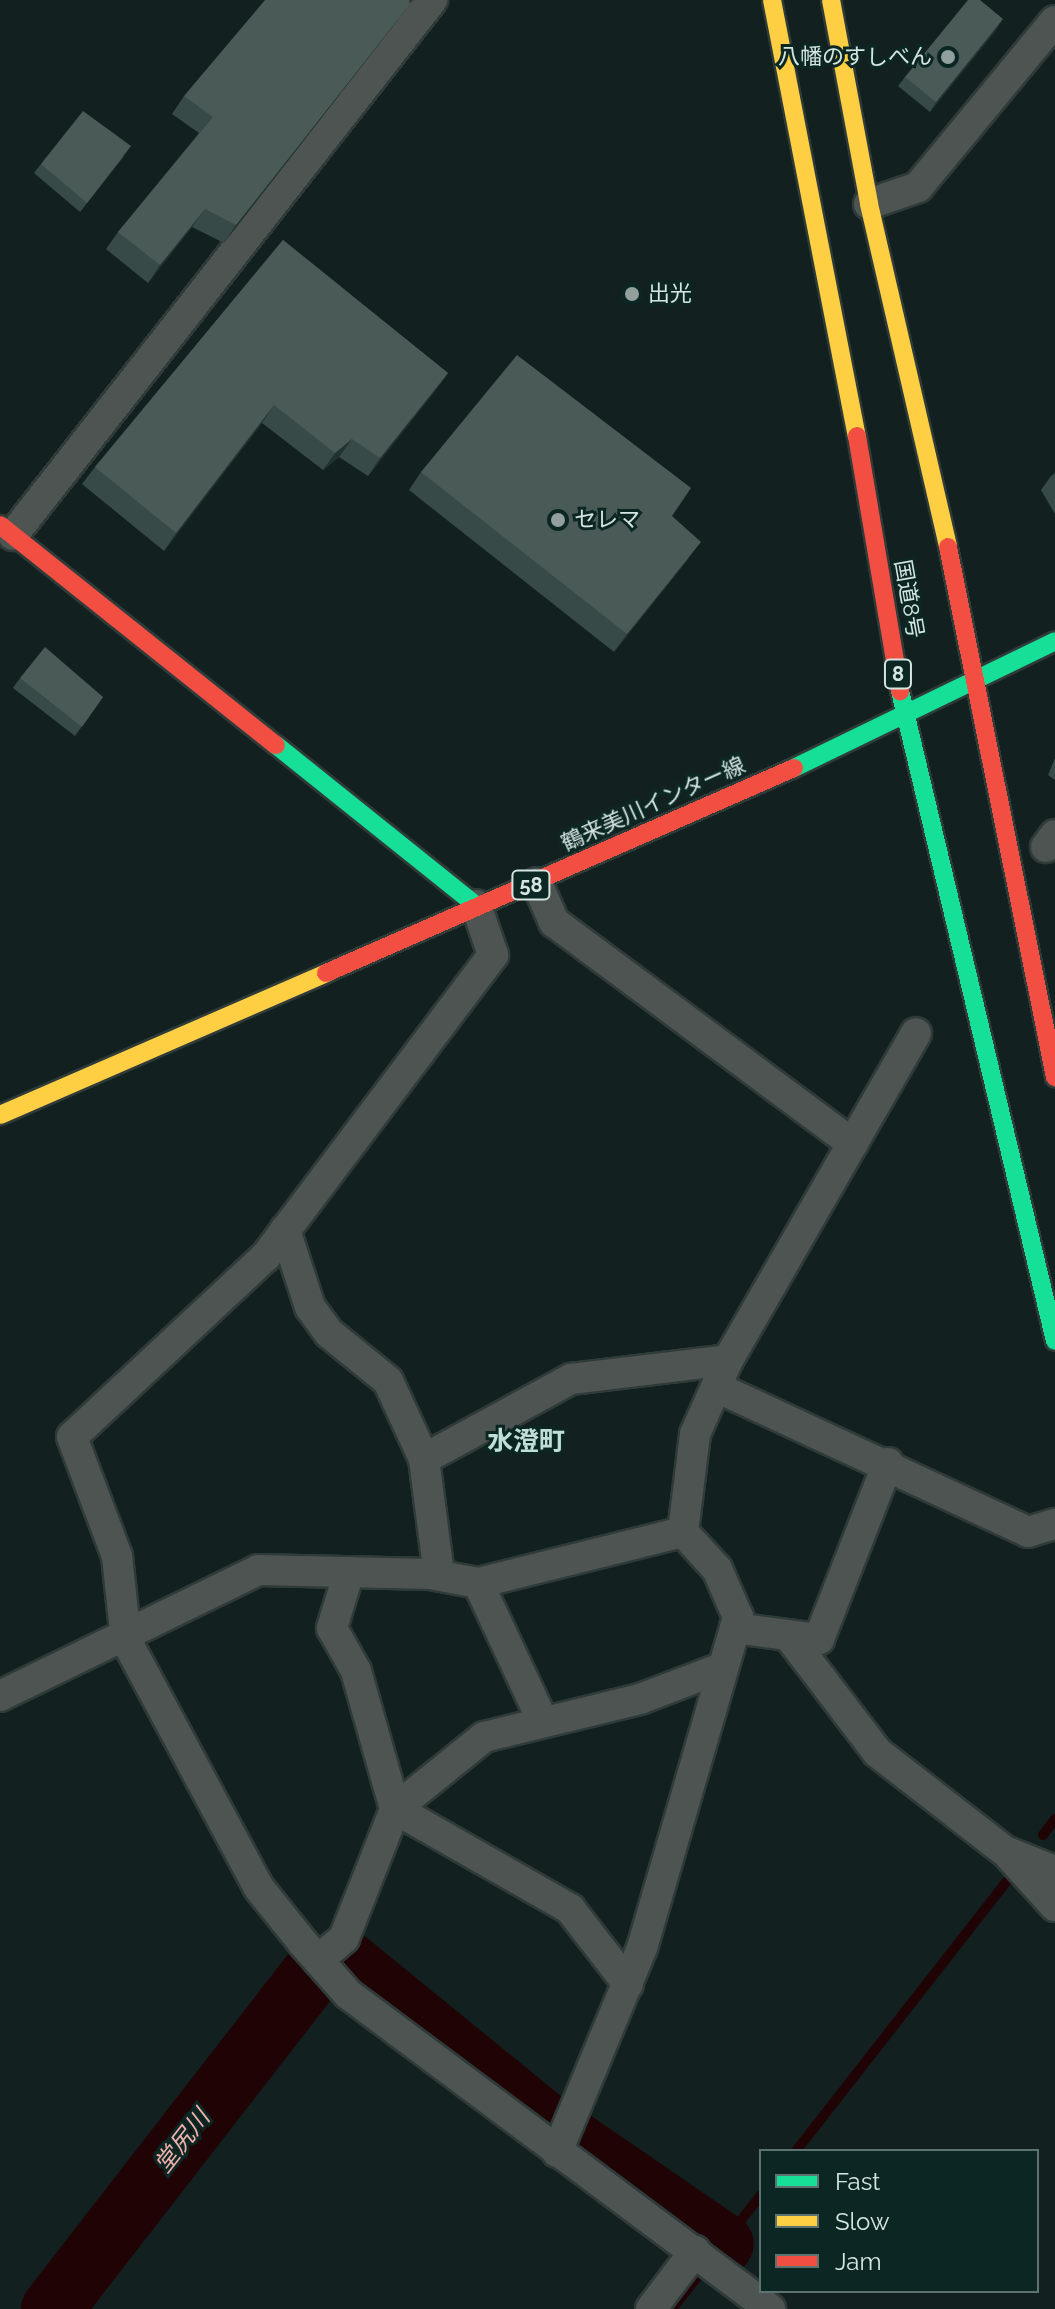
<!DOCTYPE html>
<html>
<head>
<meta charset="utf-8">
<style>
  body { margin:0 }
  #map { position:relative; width:1055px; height:2309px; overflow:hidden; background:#12211f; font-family:Raleway,"Noto Sans JP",sans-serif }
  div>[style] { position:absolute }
  .stream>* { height:10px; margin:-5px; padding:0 5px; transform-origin:5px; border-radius:5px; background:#200405 }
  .river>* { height:62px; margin:-31px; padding:0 31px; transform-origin:31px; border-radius:31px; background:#200405 }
  .roads { filter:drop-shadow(2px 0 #2f3b39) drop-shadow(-2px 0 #2f3b39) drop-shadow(0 2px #2f3b39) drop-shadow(0 -2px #2f3b39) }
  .street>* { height:30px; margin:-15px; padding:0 15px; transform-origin:15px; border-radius:15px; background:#4e5452 }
  .fast>* { height:18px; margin:-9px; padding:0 9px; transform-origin:9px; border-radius:9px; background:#16e098 }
  .slow>* { height:18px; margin:-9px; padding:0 9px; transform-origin:9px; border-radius:9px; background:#ffcf43 }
  .jam>* { height:18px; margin:-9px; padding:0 9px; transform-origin:9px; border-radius:9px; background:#f24e42 }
  .wall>* { inset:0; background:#384a47 }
  .shaded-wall>* { inset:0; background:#223230 }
  .building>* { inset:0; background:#495a57 }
  .dots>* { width:22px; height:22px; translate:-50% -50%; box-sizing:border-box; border:4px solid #0c2723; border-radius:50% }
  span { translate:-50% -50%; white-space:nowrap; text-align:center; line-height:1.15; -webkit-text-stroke:6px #0c2723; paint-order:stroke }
  .shield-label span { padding:2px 6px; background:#0c2723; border:2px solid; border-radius:6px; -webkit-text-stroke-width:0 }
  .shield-label { font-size:20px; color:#d5e5e1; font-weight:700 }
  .poi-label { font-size:22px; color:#d5e5e1 }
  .right { translate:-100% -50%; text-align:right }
  .left { translate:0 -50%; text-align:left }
  .street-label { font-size:22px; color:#d5e5e1 }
  .water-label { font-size:24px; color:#f3b0ac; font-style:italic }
  .quarter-label { font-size:26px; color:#beded7; font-weight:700 }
  .legend { position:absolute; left:759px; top:2149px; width:280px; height:144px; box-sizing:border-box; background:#0c2723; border:2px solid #5c736f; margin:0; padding:10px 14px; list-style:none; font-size:24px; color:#d5e5e1 }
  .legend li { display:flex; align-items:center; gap:16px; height:40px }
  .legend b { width:40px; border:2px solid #5c736f }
</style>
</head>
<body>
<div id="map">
  <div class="stream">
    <div style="left:1043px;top:1835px;width:20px;rotate:-53deg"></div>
    <div style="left:796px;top:2151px;width:341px;rotate:-52deg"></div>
    <div style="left:715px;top:2253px;width:74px;rotate:-51.6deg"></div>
    <div style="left:672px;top:2309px;width:41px;rotate:-52deg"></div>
  </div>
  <div class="river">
    <div style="left:350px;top:1964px;width:253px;rotate:39.2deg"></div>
    <div style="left:576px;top:2143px;width:178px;rotate:34.5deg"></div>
    <div style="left:52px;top:2309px;width:424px;rotate:-52.2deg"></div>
  </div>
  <div class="roads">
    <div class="street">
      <div style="left:869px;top:204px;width:52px;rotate:-19.1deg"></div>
      <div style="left:918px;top:187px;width:215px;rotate:-50.5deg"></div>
      <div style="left:13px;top:535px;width:680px;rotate:-51.93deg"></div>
      <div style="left:1046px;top:847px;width:15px;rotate:-53deg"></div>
      <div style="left:537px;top:883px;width:43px;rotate:66.4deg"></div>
      <div style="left:554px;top:922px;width:372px;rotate:36.6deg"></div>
      <div style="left:476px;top:905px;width:53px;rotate:71.2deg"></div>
      <div style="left:493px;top:955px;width:377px;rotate:127deg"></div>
      <div style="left:266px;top:1256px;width:265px;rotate:137deg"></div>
      <div style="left:72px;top:1437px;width:127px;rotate:69.3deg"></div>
      <div style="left:117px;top:1556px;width:84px;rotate:83.9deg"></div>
      <div style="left:126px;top:1640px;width:281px;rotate:61.8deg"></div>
      <div style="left:259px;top:1888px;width:70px;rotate:51.3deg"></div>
      <div style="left:303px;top:1943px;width:68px;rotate:48.6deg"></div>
      <div style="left:348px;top:1994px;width:527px;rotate:36.74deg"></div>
      <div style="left:285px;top:1230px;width:81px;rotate:72deg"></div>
      <div style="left:310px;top:1307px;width:32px;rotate:54deg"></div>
      <div style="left:329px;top:1333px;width:76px;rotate:39.1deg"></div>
      <div style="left:388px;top:1381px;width:86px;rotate:65.2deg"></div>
      <div style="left:424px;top:1459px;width:117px;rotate:82.6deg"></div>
      <div style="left:716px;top:1387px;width:344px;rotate:24.9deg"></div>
      <div style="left:1028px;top:1532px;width:28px;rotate:-17deg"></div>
      <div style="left:424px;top:1459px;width:167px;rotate:-28.6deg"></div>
      <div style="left:571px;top:1379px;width:158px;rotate:-6.9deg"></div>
      <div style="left:683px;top:1532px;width:99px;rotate:-83deg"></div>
      <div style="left:695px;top:1434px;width:81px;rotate:-66deg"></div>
      <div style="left:728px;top:1360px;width:377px;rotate:-60.1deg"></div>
      <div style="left:349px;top:1572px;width:59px;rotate:106.9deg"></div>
      <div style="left:332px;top:1628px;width:49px;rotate:60.8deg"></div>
      <div style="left:356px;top:1671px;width:143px;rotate:74.2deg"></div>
      <div style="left:395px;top:1809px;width:202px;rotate:29.7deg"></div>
      <div style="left:570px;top:1909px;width:95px;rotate:52.3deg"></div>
      <div style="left:478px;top:1583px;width:153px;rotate:64.9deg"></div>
      <div style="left:735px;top:1628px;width:85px;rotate:7.5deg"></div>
      <div style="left:819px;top:1639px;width:189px;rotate:-68.6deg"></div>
      <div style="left:788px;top:1635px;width:147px;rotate:52.7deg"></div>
      <div style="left:877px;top:1752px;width:163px;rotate:37.8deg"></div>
      <div style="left:1006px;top:1852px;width:73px;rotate:47.8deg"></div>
      <div style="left:0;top:1696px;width:287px;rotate:-26deg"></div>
      <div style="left:258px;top:1570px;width:172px;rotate:1.3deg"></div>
      <div style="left:430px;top:1574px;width:49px;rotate:10.6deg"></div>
      <div style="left:478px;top:1583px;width:211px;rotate:-14deg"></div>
      <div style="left:1007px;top:1852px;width:52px;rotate:21.6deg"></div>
      <div style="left:318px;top:1960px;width:34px;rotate:-40deg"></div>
      <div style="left:344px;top:1938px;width:139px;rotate:-68.4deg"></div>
      <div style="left:395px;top:1809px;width:114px;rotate:-39deg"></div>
      <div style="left:484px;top:1737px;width:161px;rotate:-13.7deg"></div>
      <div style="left:640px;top:1699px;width:87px;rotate:-20.9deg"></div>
      <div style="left:557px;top:2152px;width:221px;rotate:-67.4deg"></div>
      <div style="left:642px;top:1948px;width:345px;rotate:-73.8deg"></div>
      <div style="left:738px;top:1617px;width:52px;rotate:-113.6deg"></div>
      <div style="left:717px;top:1569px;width:50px;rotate:-132.6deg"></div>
      <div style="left:651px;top:2309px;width:73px;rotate:-52.8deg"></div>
    </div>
    <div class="fast">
      <div style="left:900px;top:691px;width:668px;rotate:76.59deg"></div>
      <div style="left:276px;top:745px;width:256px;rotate:38.7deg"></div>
      <div style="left:794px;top:768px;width:290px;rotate:-25.9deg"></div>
    </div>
    <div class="slow">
      <div style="left:772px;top:0;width:444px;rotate:79deg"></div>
      <div style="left:831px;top:0;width:208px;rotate:79.4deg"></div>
      <div style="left:869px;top:204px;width:352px;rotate:77deg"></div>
      <div style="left:0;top:1115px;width:356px;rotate:-23.5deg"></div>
    </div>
    <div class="jam">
      <div style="left:857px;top:436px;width:259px;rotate:80.4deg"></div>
      <div style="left:0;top:525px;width:353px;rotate:38.6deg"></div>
      <div style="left:948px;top:547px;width:541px;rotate:78.59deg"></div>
      <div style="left:326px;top:973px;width:511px;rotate:-23.66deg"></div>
    </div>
  </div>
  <div class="wall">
    <div style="clip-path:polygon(397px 21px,224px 243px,192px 227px,148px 283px,106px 249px,118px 232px,199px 133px,172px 114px,184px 96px)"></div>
    <div style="clip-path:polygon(997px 29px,930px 112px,898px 86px,905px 77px)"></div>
    <div style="clip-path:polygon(124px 156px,80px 212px,34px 173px,41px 164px)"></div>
    <div style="clip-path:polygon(283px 240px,448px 373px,435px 391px,368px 476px,339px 457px,323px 470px,262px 423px,164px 551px,82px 484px,95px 467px)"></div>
    <div style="clip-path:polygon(421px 472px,672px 516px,688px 559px,614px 652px,409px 490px)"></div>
    <div style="clip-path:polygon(1055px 473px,1055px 514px,1041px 490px,1051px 476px)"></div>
    <div style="clip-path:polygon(20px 678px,103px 697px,75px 736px,13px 688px)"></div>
    <div style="clip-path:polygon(1055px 758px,1055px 780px,1048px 775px)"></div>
  </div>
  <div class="shaded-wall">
    <div style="clip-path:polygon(410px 4px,397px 21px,224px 243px,236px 225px)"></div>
    <div style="clip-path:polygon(1003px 19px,997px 29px,930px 112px,936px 102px)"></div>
    <div style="clip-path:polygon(205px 209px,192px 227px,148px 283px,160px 265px)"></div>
    <div style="clip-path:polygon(448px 373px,435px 391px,368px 476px,380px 458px)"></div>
    <div style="clip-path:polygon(274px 405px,262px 423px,164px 551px,176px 533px)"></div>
    <div style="clip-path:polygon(352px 439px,339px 457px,323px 470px,335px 453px)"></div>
    <div style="clip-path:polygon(701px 542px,688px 559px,614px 652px,627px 634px)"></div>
  </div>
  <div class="building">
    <div style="clip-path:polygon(265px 0,409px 0,410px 4px,236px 225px,205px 209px,160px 265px,118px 232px,213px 117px,184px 96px)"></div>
    <div style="clip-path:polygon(968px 0,980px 0,1003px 19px,936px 102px,905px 77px)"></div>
    <div style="clip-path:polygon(83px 111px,131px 146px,87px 203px,41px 164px)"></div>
    <div style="clip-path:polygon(283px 240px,448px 373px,380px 458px,352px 439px,335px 453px,274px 405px,176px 533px,95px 467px)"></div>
    <div style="clip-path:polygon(517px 355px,691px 488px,672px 516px,701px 542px,627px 634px,421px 472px)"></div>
    <div style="clip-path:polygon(45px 647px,103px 697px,82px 727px,20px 678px)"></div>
  </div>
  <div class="dots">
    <div style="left:948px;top:57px;background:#91a09d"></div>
    <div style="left:632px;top:294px;background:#91a09d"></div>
    <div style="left:558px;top:520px;background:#91a09d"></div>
  </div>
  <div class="shield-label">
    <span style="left:898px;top:674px">8</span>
    <span style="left:531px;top:885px">58</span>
  </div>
  <div class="poi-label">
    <span class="right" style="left:932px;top:57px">八幡のすしべん</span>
    <span class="left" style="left:648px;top:294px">出光</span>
    <span class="left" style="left:574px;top:520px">セレマ</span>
  </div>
  <div class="street-label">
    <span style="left:909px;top:599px;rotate:80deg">国道8号</span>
    <span style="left:653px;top:804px;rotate:-24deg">鶴来美川インター線</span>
  </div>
  <div class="water-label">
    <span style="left:182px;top:2141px;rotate:-52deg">堂尻川</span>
  </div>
  <div class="quarter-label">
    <span style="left:526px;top:1442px">水澄町</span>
  </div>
  <ul class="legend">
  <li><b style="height:10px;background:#16e098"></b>Fast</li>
  <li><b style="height:10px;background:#ffcf43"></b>Slow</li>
  <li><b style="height:10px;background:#f24e42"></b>Jam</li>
  </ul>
</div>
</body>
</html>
